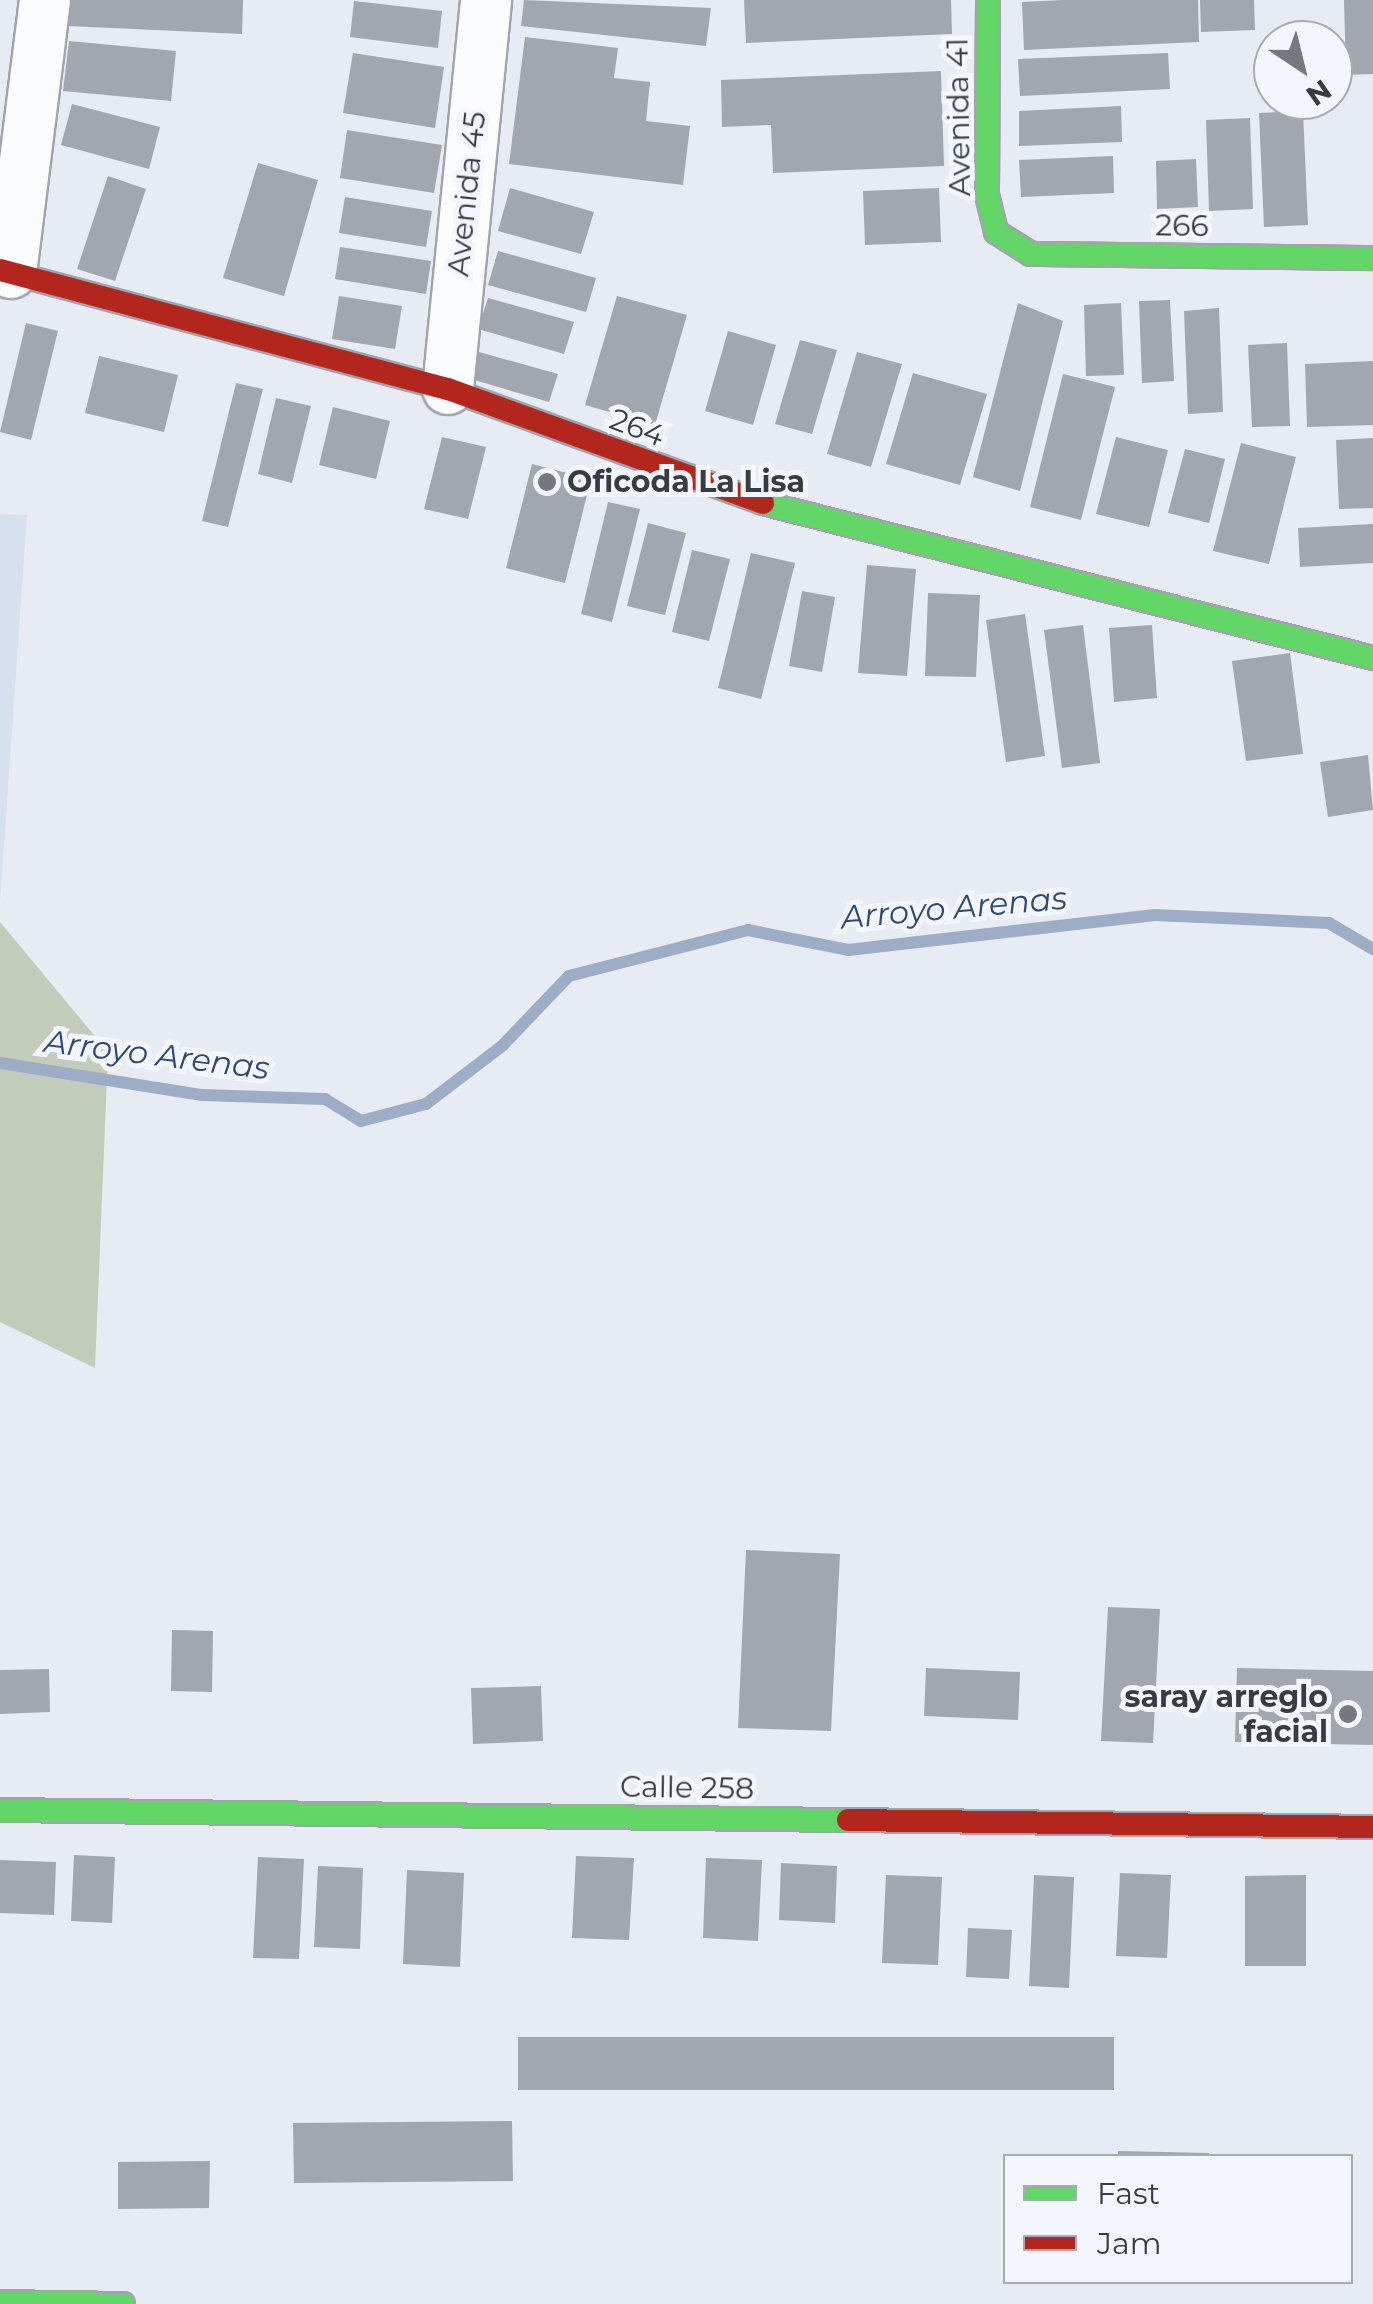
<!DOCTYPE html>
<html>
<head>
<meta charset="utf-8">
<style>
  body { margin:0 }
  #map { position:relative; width:1373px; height:2304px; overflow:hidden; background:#e7ebf3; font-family:Montserrat,sans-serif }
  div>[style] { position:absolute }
  .built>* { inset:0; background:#d7e0ef }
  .forest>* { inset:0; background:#c3cbba }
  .stream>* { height:12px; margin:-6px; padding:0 6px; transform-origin:6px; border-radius:6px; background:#9eadc6 }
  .building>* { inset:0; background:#a1a6af }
  .roads { filter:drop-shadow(2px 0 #a1a4aa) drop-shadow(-2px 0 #a1a4aa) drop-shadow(0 2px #a1a4aa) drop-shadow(0 -2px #a1a4aa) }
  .street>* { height:50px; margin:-25px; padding:0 25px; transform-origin:25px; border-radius:25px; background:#fbfcfd }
  .fast>* { height:22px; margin:-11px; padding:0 11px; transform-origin:11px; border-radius:11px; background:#63d668 }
  .jam>* { height:22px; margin:-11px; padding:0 11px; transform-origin:11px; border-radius:11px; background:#b3261e }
  .dots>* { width:28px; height:28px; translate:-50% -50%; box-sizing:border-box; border:5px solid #f3f7fd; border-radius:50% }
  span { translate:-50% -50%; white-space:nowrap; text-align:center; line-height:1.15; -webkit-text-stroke:10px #f3f7fd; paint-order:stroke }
  .street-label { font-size:30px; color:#383c41 }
  .poi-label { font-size:30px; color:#383c41; font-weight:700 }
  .left { translate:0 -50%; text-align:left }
  .right { translate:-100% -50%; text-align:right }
  .water-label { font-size:32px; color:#2d4975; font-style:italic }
  .legend { position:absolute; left:1003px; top:2154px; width:350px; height:130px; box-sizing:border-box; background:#f3f7fd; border:2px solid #a8acb2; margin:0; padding:12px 18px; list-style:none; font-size:30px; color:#383c41 }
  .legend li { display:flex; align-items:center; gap:20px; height:50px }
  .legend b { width:50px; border:2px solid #a8acb2 }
  .north { position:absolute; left:1253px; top:20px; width:100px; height:100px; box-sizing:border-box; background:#f3f7fd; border:2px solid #a8acb2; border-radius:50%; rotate:145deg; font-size:28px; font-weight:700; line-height:40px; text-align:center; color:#383c41 }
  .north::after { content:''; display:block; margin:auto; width:35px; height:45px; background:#75797f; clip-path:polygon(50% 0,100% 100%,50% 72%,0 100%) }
</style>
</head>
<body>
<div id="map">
  <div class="built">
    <div style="clip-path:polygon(0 514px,27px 515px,0 902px)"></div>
  </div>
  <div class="forest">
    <div style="clip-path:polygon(0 922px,108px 1052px,95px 1368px,0 1322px)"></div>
  </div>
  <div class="stream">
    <div style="left:0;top:1063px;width:205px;rotate:9deg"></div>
    <div style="left:202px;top:1095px;width:123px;rotate:1.9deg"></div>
    <div style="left:325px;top:1099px;width:42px;rotate:31.4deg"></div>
    <div style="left:361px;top:1121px;width:67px;rotate:-14.7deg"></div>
    <div style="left:426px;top:1104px;width:96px;rotate:-37.3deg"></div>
    <div style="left:502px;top:1046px;width:97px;rotate:-46.3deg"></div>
    <div style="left:569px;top:976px;width:185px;rotate:-14.4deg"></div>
    <div style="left:748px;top:930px;width:102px;rotate:11.3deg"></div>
    <div style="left:848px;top:950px;width:309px;rotate:-6.5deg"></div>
    <div style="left:1155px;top:915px;width:174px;rotate:2.6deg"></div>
    <div style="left:1329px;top:923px;width:51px;rotate:30.6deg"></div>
  </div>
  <div class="building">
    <div style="clip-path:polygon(69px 0,243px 0,242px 34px,68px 26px)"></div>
    <div style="clip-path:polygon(524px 0,711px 8px,706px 46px,521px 26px)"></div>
    <div style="clip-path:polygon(744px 0,951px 0,952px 34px,746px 43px)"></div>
    <div style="clip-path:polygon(1063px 0,1198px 0,1199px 42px,1024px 50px,1022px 2px)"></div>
    <div style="clip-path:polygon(1200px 0,1254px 0,1255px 30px,1201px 32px)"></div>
    <div style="clip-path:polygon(1344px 0,1373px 0,1373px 74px,1346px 75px)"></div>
    <div style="clip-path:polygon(354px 1px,442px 11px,438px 48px,350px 37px)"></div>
    <div style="clip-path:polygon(525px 37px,618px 48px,614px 78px,650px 82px,646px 121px,690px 126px,683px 185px,509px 164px)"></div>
    <div style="clip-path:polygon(69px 41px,176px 51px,171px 101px,63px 91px)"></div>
    <div style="clip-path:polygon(353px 53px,444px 67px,435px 128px,343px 113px)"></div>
    <div style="clip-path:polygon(1168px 53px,1170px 89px,1020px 96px,1018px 59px)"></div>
    <div style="clip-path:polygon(941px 71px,944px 166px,773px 173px,771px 125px,722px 127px,721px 80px)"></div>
    <div style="clip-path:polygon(72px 104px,160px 127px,149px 169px,61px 145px)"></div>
    <div style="clip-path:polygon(1121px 106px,1122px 142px,1019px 146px,1019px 111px)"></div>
    <div style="clip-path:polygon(1303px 111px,1308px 225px,1264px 227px,1259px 113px)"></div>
    <div style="clip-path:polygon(1250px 118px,1253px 209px,1209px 211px,1206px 120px)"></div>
    <div style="clip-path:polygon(347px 130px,442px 145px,434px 193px,340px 178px)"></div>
    <div style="clip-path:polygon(1113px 156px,1114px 193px,1021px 197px,1019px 160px)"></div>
    <div style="clip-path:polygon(1196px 159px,1198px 207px,1157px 209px,1156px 161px)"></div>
    <div style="clip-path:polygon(258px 163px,318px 180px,284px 296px,223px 278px)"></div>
    <div style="clip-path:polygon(108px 176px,146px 189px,115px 281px,77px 269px)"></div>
    <div style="clip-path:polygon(510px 188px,594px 212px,581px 254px,498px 231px)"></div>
    <div style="clip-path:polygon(939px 188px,941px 242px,865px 245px,863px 191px)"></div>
    <div style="clip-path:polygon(345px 197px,432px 211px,426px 247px,339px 233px)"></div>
    <div style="clip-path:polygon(340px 247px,431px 261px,426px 294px,335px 279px)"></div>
    <div style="clip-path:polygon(498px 251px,596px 278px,586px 312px,488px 285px)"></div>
    <div style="clip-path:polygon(339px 296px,402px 306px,395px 349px,332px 339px)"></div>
    <div style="clip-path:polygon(617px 296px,687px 315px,655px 425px,585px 405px)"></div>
    <div style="clip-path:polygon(488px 298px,574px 322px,564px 354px,478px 329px)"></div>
    <div style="clip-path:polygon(1170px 300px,1174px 381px,1142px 383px,1139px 301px)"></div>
    <div style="clip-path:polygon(1018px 303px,1063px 321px,1020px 491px,973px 477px)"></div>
    <div style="clip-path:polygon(1121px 303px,1124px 375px,1086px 376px,1084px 305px)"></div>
    <div style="clip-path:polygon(1219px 308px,1223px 412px,1188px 414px,1184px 311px)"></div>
    <div style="clip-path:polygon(26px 323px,58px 331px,31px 440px,0 432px)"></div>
    <div style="clip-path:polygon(728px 331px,776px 345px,753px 425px,705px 411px)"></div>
    <div style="clip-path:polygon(800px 340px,837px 350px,812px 434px,775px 424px)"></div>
    <div style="clip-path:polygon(1287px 343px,1290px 426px,1252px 427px,1248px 345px)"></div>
    <div style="clip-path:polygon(479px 352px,558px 374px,549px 402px,471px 379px)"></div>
    <div style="clip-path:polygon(857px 352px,902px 364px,871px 467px,827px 454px)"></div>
    <div style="clip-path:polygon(99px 356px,178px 375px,164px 432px,85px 413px)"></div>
    <div style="clip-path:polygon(1373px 361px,1373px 425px,1307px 427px,1305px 364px)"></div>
    <div style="clip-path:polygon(913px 373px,987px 394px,960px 485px,886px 464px)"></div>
    <div style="clip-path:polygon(1063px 374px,1115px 387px,1081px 520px,1030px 507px)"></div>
    <div style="clip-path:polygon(236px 383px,263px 389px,228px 527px,202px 521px)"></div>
    <div style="clip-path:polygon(276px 398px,311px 406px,292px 483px,258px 474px)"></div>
    <div style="clip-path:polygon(333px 407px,390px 421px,376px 479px,319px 465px)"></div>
    <div style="clip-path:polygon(442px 437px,486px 447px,468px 519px,424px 509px)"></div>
    <div style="clip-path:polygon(1116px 437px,1168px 450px,1149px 527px,1096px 514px)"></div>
    <div style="clip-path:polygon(1373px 438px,1373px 508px,1339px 509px,1336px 440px)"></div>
    <div style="clip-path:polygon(1241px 443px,1296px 457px,1269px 564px,1213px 551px)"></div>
    <div style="clip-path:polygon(1185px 449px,1225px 459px,1209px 523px,1168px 513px)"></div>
    <div style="clip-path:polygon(532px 464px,591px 479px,565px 583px,506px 568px)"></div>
    <div style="clip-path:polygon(608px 502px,640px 509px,612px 622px,581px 614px)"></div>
    <div style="clip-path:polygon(648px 523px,686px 533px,665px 615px,627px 606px)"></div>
    <div style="clip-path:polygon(1373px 524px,1373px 563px,1300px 567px,1298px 528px)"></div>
    <div style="clip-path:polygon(692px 550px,730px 559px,709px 641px,672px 632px)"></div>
    <div style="clip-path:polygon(751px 553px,795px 563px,761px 699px,718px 688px)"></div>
    <div style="clip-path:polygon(867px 565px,916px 569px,907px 676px,858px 673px)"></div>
    <div style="clip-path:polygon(802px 591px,835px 597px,822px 672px,789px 666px)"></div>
    <div style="clip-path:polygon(928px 593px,980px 595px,976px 677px,925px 676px)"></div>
    <div style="clip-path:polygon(1025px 614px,1045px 756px,1006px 762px,986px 620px)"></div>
    <div style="clip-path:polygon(1083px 625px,1100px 763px,1062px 768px,1044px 630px)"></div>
    <div style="clip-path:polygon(1152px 625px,1157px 698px,1114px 702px,1109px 628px)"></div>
    <div style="clip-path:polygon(1290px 653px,1303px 754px,1246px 761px,1232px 661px)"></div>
    <div style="clip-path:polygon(1368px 755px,1373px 810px,1328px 817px,1320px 762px)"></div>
    <div style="clip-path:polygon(746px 1550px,840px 1554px,831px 1731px,738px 1728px)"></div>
    <div style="clip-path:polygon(1108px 1607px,1160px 1609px,1153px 1743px,1101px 1741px)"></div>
    <div style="clip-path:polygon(172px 1630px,213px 1631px,212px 1692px,171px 1691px)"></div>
    <div style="clip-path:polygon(926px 1668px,1020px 1672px,1018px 1720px,924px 1716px)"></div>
    <div style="clip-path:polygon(1237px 1668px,1373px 1671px,1373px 1745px,1235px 1742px)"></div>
    <div style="clip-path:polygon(49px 1669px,50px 1712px,0 1714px,0 1670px)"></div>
    <div style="clip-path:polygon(541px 1686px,543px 1741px,473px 1744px,471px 1688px)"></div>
    <div style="clip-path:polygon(74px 1855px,115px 1857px,112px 1923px,71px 1921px)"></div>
    <div style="clip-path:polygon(576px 1856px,634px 1858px,629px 1940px,572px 1938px)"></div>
    <div style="clip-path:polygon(258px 1857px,304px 1859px,299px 1959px,253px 1958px)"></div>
    <div style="clip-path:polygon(706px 1858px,762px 1860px,758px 1941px,703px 1938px)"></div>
    <div style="clip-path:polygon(0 1860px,56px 1862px,54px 1915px,0 1913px)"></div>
    <div style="clip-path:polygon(781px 1863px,837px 1866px,835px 1923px,779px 1920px)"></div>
    <div style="clip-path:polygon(318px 1866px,363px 1868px,360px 1949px,314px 1947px)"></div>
    <div style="clip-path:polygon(407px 1870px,464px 1873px,460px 1967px,403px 1964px)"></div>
    <div style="clip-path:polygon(1120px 1873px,1171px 1875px,1167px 1958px,1116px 1956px)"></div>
    <div style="clip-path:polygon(886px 1875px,942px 1877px,938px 1965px,882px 1963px)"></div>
    <div style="clip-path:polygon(1034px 1875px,1074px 1877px,1069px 1988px,1029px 1986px)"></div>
    <div style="clip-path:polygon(1306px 1875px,1306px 1966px,1245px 1966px,1245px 1876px)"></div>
    <div style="clip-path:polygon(968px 1928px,1012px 1930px,1009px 1979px,966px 1977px)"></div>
    <div style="clip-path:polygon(518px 2037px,1114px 2037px,1114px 2090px,518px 2090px)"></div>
    <div style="clip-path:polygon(512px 2121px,513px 2181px,294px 2183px,293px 2123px)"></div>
    <div style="clip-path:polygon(1118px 2151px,1209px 2153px,1209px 2156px,1118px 2156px)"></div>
    <div style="clip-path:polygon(210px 2161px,209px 2208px,118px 2209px,118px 2162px)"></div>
  </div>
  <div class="roads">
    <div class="street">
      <div style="left:11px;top:273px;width:275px;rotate:-82.9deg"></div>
      <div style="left:448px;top:389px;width:391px;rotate:-84.4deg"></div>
    </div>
    <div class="fast">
      <div style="left:988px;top:0;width:195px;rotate:90.3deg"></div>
      <div style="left:987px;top:195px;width:38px;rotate:76deg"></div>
      <div style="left:996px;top:232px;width:41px;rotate:32.2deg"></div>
      <div style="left:1031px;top:254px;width:342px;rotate:0.7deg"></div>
      <div style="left:763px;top:503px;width:629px;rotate:14.26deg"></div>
      <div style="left:0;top:1810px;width:848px;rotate:0.68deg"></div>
      <div style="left:0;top:2302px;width:123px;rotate:0.9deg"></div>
    </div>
    <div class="jam">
      <div style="left:0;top:270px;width:464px;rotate:14.9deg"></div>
      <div style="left:448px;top:389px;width:335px;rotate:19.9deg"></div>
      <div style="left:848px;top:1820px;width:525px;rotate:0.76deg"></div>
    </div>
  </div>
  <div class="dots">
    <div style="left:547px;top:482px;background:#75797f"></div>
    <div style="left:1348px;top:1714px;background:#75797f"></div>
  </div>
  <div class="street-label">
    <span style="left:959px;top:117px;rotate:-91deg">Avenida 41</span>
    <span style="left:467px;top:194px;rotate:-84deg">Avenida 45</span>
    <span style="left:1182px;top:226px;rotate:1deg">266</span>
    <span style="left:637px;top:428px;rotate:21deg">264</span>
    <span style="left:687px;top:1788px;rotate:1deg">Calle 258</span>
  </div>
  <div class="poi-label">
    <span class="left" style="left:567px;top:482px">Oficoda La Lisa</span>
    <span class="right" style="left:1328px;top:1714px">saray arreglo<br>facial</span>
  </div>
  <div class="water-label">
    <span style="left:954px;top:908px;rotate:-5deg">Arroyo Arenas</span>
    <span style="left:157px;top:1055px;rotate:7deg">Arroyo Arenas</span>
  </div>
  <ul class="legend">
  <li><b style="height:12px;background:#63d668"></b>Fast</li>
  <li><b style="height:12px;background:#b3261e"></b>Jam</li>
  </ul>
  <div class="north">N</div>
</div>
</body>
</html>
